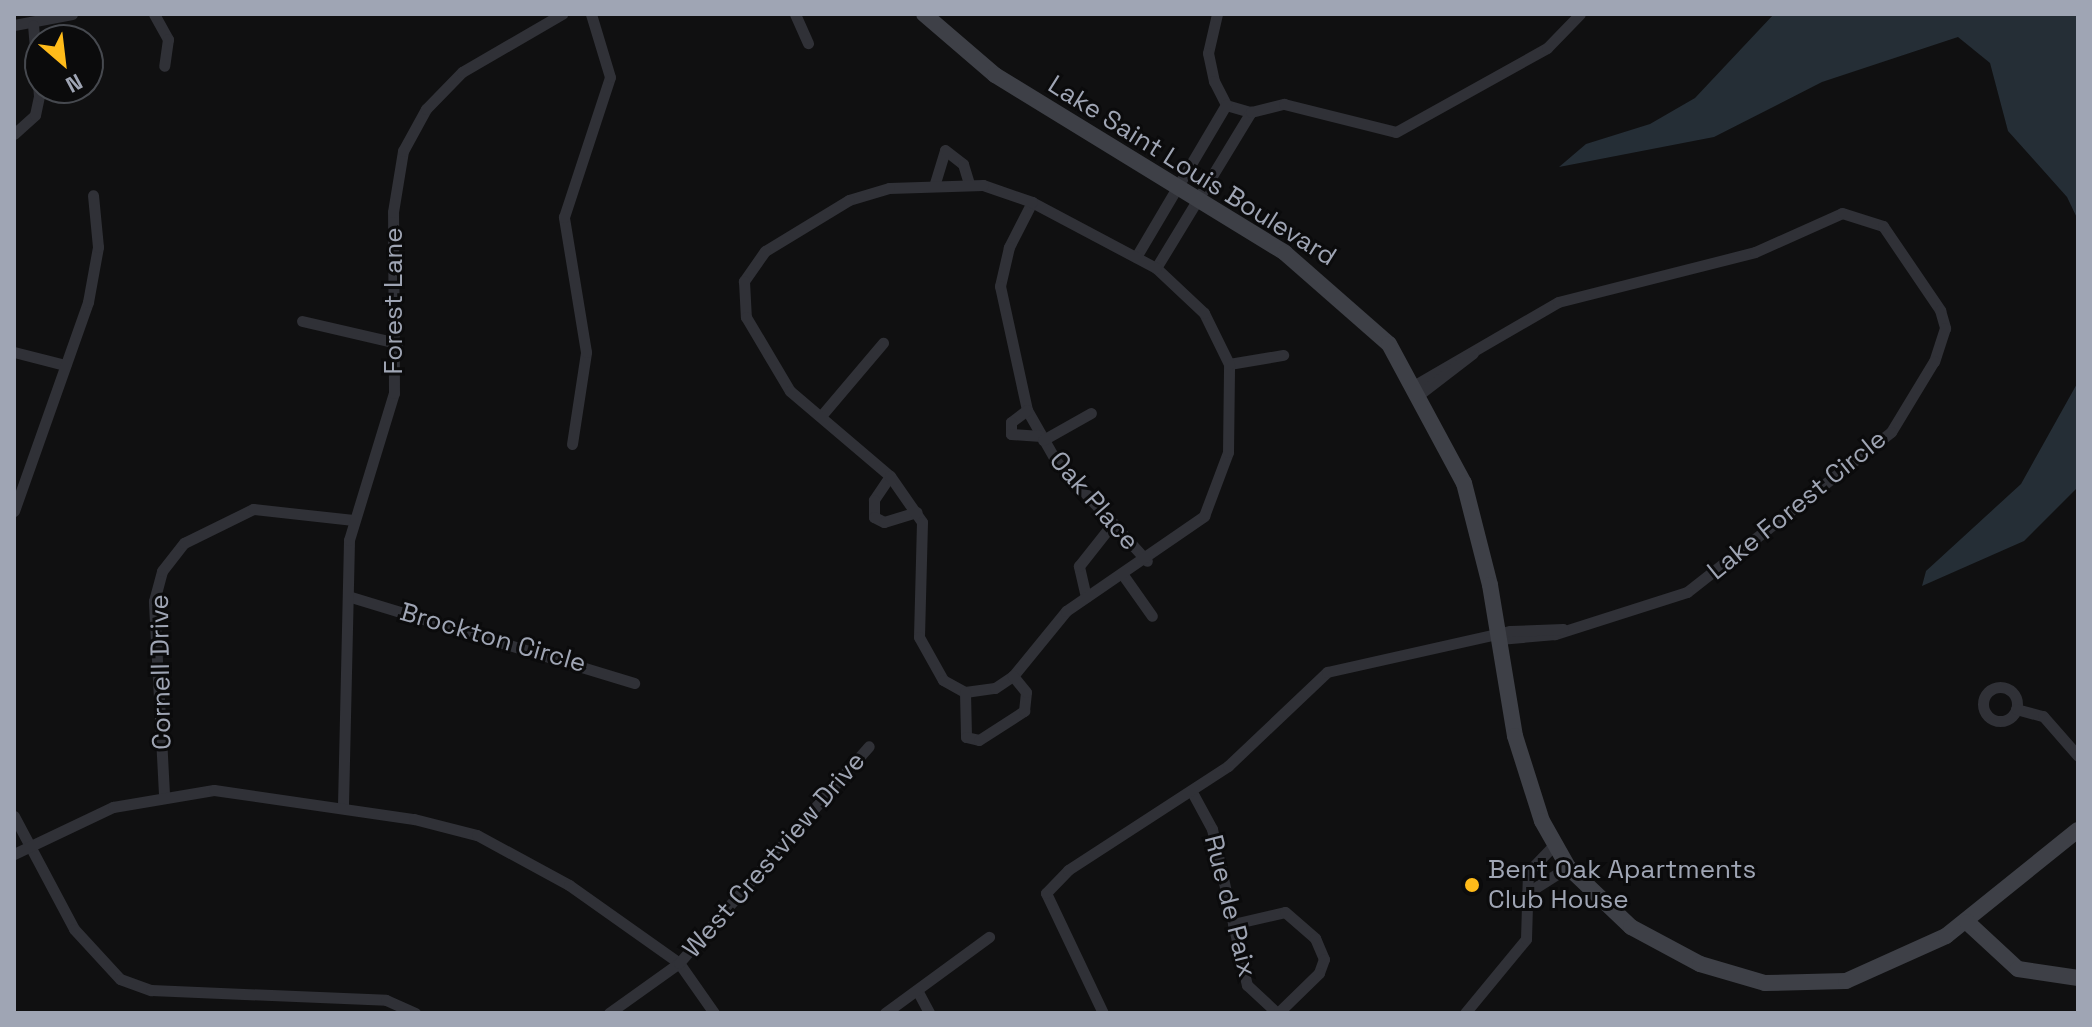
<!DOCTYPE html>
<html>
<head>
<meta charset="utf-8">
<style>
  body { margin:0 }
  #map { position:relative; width:2092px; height:1027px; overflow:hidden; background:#101011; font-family:"Space Grotesk",sans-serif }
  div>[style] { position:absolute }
  .water>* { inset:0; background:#252e36 }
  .street>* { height:11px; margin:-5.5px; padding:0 5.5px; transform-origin:5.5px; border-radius:5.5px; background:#303137 }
  .street>.ring { margin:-5.5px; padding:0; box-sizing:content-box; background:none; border:11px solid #303137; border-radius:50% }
  .secondary>* { height:16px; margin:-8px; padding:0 8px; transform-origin:8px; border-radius:8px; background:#3e4047 }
  .dots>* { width:22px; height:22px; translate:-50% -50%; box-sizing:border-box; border:4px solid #0b0b0c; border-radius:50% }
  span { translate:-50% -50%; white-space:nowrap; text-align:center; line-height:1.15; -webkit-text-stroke:6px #0b0b0c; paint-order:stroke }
  .street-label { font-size:26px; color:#9fa5b4 }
  .poi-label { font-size:26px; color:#9fa5b4 }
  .left { translate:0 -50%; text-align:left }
  .frame { position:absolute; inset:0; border:16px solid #9fa5b4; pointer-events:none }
  .north { position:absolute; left:24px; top:24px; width:80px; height:80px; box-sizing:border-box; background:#0b0b0c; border:2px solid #46494f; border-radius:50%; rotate:152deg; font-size:22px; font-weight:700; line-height:32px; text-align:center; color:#9fa5b4 }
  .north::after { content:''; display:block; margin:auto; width:28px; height:36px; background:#ffbb1a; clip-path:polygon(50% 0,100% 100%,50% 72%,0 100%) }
</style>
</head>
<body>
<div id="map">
  <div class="water">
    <div style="clip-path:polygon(1774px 14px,2078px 14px,2078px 220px,2067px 197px,2008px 131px,1990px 63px,1958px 37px,1822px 82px,1714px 137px,1559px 167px,1586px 144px,1650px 124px,1695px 98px)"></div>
    <div style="clip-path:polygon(2078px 382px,2078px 487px,2024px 541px,1922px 586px,1926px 571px,2021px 484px)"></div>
  </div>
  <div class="street">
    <div style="left:154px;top:14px;width:29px;rotate:61deg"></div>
    <div style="left:168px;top:39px;width:27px;rotate:98deg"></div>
    <div style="left:795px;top:14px;width:32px;rotate:66deg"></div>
    <div style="left:1217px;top:14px;width:40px;rotate:103deg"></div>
    <div style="left:1208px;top:53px;width:29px;rotate:78deg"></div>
    <div style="left:1214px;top:81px;width:27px;rotate:63deg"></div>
    <div style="left:1226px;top:105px;width:26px;rotate:16deg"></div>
    <div style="left:14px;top:25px;width:59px;rotate:-10.7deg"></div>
    <div style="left:14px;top:134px;width:28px;rotate:-42deg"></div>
    <div style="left:35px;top:115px;width:19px;rotate:-78deg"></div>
    <div style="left:39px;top:96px;width:71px;rotate:-94.8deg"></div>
    <div style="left:935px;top:183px;width:34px;rotate:-73deg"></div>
    <div style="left:945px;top:150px;width:23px;rotate:38deg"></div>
    <div style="left:963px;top:164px;width:21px;rotate:73deg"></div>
    <div style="left:1032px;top:202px;width:51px;rotate:117.1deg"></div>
    <div style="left:1009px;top:247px;width:40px;rotate:103deg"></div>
    <div style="left:1000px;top:286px;width:127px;rotate:77.7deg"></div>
    <div style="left:1027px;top:410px;width:59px;rotate:60.4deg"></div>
    <div style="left:1056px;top:461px;width:135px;rotate:47.7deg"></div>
    <div style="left:1136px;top:257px;width:177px;rotate:-59.4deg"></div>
    <div style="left:1156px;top:268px;width:183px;rotate:-58.7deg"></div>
    <div style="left:1251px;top:112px;width:34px;rotate:-14deg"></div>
    <div style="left:1284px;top:104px;width:115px;rotate:14deg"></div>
    <div style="left:1396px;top:132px;width:173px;rotate:-29.1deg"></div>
    <div style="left:1547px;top:48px;width:47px;rotate:-45.9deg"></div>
    <div style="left:302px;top:321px;width:98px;rotate:13deg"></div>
    <div style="left:14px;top:352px;width:53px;rotate:14.3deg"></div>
    <div style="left:1229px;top:364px;width:55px;rotate:-9.5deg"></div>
    <div style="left:1415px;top:385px;width:165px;rotate:-30.1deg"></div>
    <div style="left:1558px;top:302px;width:203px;rotate:-14.2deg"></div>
    <div style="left:1755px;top:252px;width:95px;rotate:-24.1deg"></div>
    <div style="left:1842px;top:213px;width:43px;rotate:17.6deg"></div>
    <div style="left:1883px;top:226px;width:102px;rotate:55.8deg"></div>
    <div style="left:1940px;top:310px;width:19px;rotate:74deg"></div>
    <div style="left:1945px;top:328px;width:35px;rotate:108deg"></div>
    <div style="left:1934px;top:361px;width:83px;rotate:121.2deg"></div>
    <div style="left:1891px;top:432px;width:259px;rotate:141.9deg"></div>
    <div style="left:1687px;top:592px;width:139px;rotate:162.3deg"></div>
    <div style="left:1555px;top:634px;width:56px;rotate:174.9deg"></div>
    <div style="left:1420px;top:394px;width:67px;rotate:-37.7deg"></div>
    <div style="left:1027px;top:410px;width:20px;rotate:143deg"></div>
    <div style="left:1011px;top:422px;width:12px;rotate:90deg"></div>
    <div style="left:1011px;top:434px;width:30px;rotate:4deg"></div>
    <div style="left:821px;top:416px;width:96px;rotate:-49.7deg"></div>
    <div style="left:1043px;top:440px;width:55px;rotate:-29.4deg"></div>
    <div style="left:572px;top:444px;width:93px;rotate:-81.3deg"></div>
    <div style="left:586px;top:352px;width:137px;rotate:-99.3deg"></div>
    <div style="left:564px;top:217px;width:147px;rotate:-71.8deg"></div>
    <div style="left:610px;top:77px;width:66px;rotate:-106.8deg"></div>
    <div style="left:890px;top:476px;width:29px;rotate:124deg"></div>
    <div style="left:874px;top:500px;width:17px;rotate:90deg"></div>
    <div style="left:874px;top:517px;width:11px;rotate:27deg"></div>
    <div style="left:884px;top:522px;width:34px;rotate:-17deg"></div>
    <div style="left:14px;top:511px;width:222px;rotate:-70.5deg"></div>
    <div style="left:88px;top:302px;width:56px;rotate:-79.7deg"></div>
    <div style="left:98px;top:247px;width:52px;rotate:-95.5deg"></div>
    <div style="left:1123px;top:575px;width:50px;rotate:54.7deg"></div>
    <div style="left:351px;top:597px;width:296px;rotate:16.9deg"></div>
    <div style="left:1086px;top:597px;width:32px;rotate:-103deg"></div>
    <div style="left:1079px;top:566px;width:55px;rotate:-51.7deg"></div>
    <div class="ring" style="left:1983px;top:687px;width:23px;height:23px"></div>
    <div style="left:965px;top:692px;width:30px;rotate:-8deg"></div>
    <div style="left:995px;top:688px;width:22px;rotate:-34deg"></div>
    <div style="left:1013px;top:676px;width:84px;rotate:-50.8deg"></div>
    <div style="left:1066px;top:611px;width:168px;rotate:-34.5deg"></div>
    <div style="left:1204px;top:516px;width:68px;rotate:-69.4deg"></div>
    <div style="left:1228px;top:452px;width:88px;rotate:-89.3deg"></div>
    <div style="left:1229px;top:364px;width:57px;rotate:-116.1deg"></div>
    <div style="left:1204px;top:313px;width:66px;rotate:-136.8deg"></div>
    <div style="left:1156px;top:268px;width:140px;rotate:-152deg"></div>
    <div style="left:1032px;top:202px;width:52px;rotate:-160.9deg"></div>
    <div style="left:983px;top:185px;width:94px;rotate:178.2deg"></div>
    <div style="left:889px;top:188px;width:42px;rotate:163.3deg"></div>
    <div style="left:849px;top:200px;width:98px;rotate:148.7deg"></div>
    <div style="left:765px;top:251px;width:37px;rotate:125deg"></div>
    <div style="left:744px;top:281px;width:36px;rotate:87deg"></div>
    <div style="left:746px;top:317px;width:86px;rotate:59.3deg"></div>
    <div style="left:790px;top:391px;width:131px;rotate:40.4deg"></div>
    <div style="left:890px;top:476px;width:56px;rotate:55.2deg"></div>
    <div style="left:922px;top:522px;width:115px;rotate:91.5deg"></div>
    <div style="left:919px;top:637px;width:49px;rotate:60.8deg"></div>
    <div style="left:943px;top:680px;width:25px;rotate:29deg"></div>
    <div style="left:965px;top:692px;width:45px;rotate:88.7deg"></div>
    <div style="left:966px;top:737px;width:13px;rotate:13deg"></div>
    <div style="left:979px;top:740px;width:54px;rotate:-32.8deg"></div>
    <div style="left:1024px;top:711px;width:19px;rotate:-84deg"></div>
    <div style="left:1026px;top:692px;width:21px;rotate:-129deg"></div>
    <div style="left:2016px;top:709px;width:28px;rotate:15deg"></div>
    <div style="left:2043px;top:716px;width:53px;rotate:48.8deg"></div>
    <div style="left:1192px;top:792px;width:42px;rotate:61.6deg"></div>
    <div style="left:1212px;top:829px;width:160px;rotate:77.4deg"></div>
    <div style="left:1247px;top:985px;width:41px;rotate:43deg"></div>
    <div style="left:164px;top:794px;width:193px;rotate:-93deg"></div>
    <div style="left:154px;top:601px;width:31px;rotate:-75deg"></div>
    <div style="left:162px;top:571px;width:36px;rotate:-52deg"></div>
    <div style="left:184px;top:543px;width:77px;rotate:-26.2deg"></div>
    <div style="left:253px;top:509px;width:101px;rotate:6.3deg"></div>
    <div style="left:343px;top:805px;width:265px;rotate:-88.7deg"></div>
    <div style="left:349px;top:540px;width:154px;rotate:-73deg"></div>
    <div style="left:394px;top:393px;width:181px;rotate:-90.3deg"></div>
    <div style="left:393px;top:212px;width:62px;rotate:-80.7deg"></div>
    <div style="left:403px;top:151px;width:48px;rotate:-61.3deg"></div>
    <div style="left:426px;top:109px;width:52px;rotate:-45.8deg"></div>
    <div style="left:462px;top:72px;width:116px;rotate:-30.1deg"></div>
    <div style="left:14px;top:816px;width:128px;rotate:62deg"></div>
    <div style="left:74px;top:929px;width:68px;rotate:47.4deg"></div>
    <div style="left:120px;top:979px;width:33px;rotate:20deg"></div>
    <div style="left:151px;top:990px;width:235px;rotate:2.4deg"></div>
    <div style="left:386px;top:1000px;width:32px;rotate:24deg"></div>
    <div style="left:14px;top:854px;width:110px;rotate:-25.4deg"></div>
    <div style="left:113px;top:807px;width:102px;rotate:-9.6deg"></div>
    <div style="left:214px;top:790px;width:202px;rotate:8.3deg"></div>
    <div style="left:414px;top:819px;width:65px;rotate:14.3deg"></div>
    <div style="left:477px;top:835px;width:105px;rotate:28.5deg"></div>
    <div style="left:569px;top:885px;width:135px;rotate:35.3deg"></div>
    <div style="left:679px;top:963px;width:61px;rotate:55deg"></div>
    <div style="left:1527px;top:893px;width:49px;rotate:-32.4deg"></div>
    <div style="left:1233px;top:924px;width:53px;rotate:-13deg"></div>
    <div style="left:1285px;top:912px;width:40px;rotate:41deg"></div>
    <div style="left:1315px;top:938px;width:23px;rotate:67deg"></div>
    <div style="left:1324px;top:959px;width:15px;rotate:110deg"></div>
    <div style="left:1319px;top:973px;width:57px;rotate:135.7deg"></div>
    <div style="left:917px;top:990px;width:26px;rotate:62deg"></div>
    <div style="left:609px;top:1013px;width:86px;rotate:-35.5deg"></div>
    <div style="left:679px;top:963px;width:288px;rotate:-48.8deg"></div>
    <div style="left:885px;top:1013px;width:129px;rotate:-36.2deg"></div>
    <div style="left:1103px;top:1013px;width:133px;rotate:-115.4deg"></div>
    <div style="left:1046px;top:893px;width:32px;rotate:-46deg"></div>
    <div style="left:1068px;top:870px;width:191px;rotate:-33deg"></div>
    <div style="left:1228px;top:766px;width:137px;rotate:-43.5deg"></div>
    <div style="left:1327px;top:672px;width:188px;rotate:-12.6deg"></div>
    <div style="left:1510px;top:631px;width:53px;rotate:-2.2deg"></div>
    <div style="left:1465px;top:1013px;width:96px;rotate:-50.5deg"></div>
    <div style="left:1526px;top:939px;width:67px;rotate:-88.3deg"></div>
    <div style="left:1528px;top:872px;width:37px;rotate:-46deg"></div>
  </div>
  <div class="secondary">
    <div style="left:924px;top:14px;width:94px;rotate:40.7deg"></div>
    <div style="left:995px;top:75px;width:340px;rotate:31.5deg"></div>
    <div style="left:1285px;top:253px;width:138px;rotate:41.2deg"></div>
    <div style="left:1389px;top:344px;width:158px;rotate:61.7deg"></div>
    <div style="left:1464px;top:483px;width:105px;rotate:75.7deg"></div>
    <div style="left:1490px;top:585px;width:153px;rotate:80.6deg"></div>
    <div style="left:1515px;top:736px;width:89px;rotate:72.4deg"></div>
    <div style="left:1542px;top:821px;width:53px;rotate:60.5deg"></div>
    <div style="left:1568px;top:867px;width:87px;rotate:43.6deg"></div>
    <div style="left:1631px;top:927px;width:78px;rotate:28.2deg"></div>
    <div style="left:1700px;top:964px;width:68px;rotate:16.3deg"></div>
    <div style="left:1765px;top:983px;width:81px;rotate:-1.4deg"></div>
    <div style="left:1846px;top:981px;width:110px;rotate:-24.2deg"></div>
    <div style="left:1946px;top:936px;width:169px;rotate:-38.8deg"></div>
    <div style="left:1967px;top:922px;width:69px;rotate:42.7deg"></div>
    <div style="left:2018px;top:969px;width:61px;rotate:8.5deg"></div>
  </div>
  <div class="dots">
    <div style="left:1472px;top:885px;background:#ffbb1a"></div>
  </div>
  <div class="street-label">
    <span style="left:1192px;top:171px;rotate:32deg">Lake Saint Louis Boulevard</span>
    <span style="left:394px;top:301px;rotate:-90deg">Forest Lane</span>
    <span style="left:1094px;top:501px;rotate:49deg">Oak Place</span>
    <span style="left:1797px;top:505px;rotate:-39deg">Lake Forest Circle</span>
    <span style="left:493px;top:638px;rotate:16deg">Brockton Circle</span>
    <span style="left:161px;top:672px;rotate:-91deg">Cornell Drive</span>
    <span style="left:774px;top:855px;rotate:-49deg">West Crestview Drive</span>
    <span style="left:1230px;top:906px;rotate:76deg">Rue de Paix</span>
  </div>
  <div class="poi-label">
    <span class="left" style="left:1488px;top:885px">Bent Oak Apartments<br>Club House</span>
  </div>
  <div class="frame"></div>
  <div class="north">N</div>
</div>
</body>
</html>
